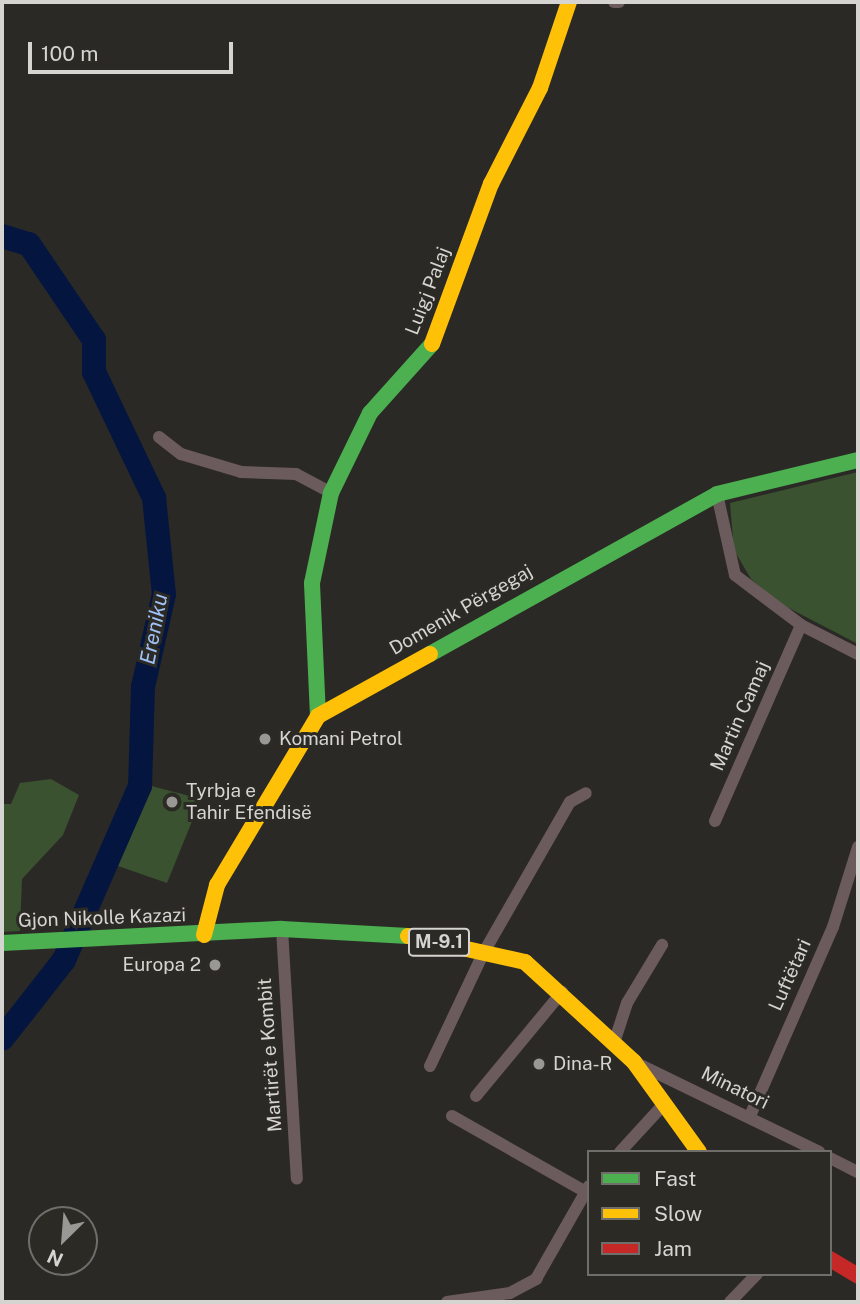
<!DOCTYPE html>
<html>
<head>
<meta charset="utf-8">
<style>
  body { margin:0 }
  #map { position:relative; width:860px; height:1304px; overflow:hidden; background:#2b2926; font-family:"Public Sans",sans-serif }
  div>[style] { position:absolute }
  .green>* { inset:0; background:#3a5230 }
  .river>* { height:24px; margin:-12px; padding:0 12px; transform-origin:12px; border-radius:12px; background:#04163f }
  .street>* { height:12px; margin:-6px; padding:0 6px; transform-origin:6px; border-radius:6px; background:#6c5b5c }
  .fast>* { height:16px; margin:-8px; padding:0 8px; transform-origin:8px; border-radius:8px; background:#4caf50 }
  .slow>* { height:16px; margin:-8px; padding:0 8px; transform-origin:8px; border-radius:8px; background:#ffc107 }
  .jam>* { height:16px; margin:-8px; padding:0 8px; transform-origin:8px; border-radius:8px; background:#c62828 }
  .dots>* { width:19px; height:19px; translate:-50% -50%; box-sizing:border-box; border:4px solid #2c2a25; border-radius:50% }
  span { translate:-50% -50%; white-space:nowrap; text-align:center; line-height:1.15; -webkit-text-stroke:6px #2c2a25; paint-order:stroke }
  .shield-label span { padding:2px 5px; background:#2c2a25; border:2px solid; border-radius:5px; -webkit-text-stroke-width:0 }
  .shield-label { font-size:18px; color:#d5d4d1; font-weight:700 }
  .street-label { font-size:19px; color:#d5d4d1 }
  .poi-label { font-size:19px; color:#d5d4d1 }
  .left { translate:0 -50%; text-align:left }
  .right { translate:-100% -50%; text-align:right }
  .water-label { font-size:21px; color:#a0c1f7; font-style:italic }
  .frame { position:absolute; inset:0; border:4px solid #d5d4d1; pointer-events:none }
  .legend { position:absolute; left:587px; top:1150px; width:245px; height:126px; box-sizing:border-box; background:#2c2a25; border:2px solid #706e6a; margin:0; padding:9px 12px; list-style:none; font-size:21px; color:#d5d4d1 }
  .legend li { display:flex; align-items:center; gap:14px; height:35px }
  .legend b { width:35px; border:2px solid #706e6a }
  .north { position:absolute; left:28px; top:1206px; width:70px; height:70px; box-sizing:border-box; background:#2c2a25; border:2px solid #706e6a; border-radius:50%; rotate:205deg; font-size:19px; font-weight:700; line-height:28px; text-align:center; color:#d5d4d1 }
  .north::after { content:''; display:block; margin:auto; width:24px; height:32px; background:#9a9895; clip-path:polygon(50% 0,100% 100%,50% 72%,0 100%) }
  .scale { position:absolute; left:28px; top:42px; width:205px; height:32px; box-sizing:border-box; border:4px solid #d5d4d1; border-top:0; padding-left:9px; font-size:21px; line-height:24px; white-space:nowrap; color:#d5d4d1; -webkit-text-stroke:5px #2c2a25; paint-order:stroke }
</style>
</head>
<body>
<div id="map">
  <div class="green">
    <div style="clip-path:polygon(858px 472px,858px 644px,779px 603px,751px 579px,734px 550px,730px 503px)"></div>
    <div style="clip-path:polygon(51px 779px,79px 795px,63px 835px,22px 879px,20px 931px,2px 932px,2px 804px,11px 804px,20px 783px)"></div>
    <div style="clip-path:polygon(136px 782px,201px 799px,167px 883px,118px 866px)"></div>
  </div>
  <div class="river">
    <div style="left:2px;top:236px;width:28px;rotate:17deg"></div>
    <div style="left:29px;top:244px;width:116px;rotate:55.9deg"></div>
    <div style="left:94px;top:340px;width:32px;rotate:90deg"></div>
    <div style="left:94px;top:372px;width:140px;rotate:64.5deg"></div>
    <div style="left:154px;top:498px;width:97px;rotate:84.1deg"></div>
    <div style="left:164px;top:594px;width:95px;rotate:102.7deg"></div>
    <div style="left:143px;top:687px;width:99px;rotate:91.7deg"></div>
    <div style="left:140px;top:786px;width:190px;rotate:113.6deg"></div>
    <div style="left:64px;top:960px;width:100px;rotate:128.1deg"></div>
  </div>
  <div class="street">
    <div style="left:614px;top:2px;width:5px"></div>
    <div style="left:159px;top:437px;width:28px;rotate:38deg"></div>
    <div style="left:181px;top:454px;width:63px;rotate:16.7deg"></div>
    <div style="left:241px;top:472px;width:55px;rotate:2.1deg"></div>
    <div style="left:296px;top:474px;width:40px;rotate:28deg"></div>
    <div style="left:717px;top:494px;width:83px;rotate:77.5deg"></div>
    <div style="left:735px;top:575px;width:83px;rotate:37.1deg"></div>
    <div style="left:801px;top:625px;width:64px;rotate:27deg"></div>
    <div style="left:715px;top:821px;width:214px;rotate:-66.3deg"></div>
    <div style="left:282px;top:929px;width:250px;rotate:86.6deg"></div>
    <div style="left:614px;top:1043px;width:42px;rotate:-72deg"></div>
    <div style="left:627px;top:1003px;width:68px;rotate:-58.9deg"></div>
    <div style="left:634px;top:1062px;width:206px;rotate:25.9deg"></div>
    <div style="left:430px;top:1066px;width:126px;rotate:-64.7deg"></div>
    <div style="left:484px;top:952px;width:173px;rotate:-60.2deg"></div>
    <div style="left:570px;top:802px;width:18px;rotate:-29deg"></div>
    <div style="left:476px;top:1096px;width:135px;rotate:-50.4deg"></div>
    <div style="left:452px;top:1116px;width:152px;rotate:29.6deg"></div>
    <div style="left:750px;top:1116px;width:206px;rotate:-66.3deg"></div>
    <div style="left:833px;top:927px;width:84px;rotate:-72.6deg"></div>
    <div style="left:620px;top:1152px;width:65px;rotate:-47.5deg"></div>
    <div style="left:830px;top:1158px;width:31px;rotate:27deg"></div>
    <div style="left:447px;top:1302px;width:64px;rotate:-8.1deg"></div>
    <div style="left:510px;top:1293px;width:30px;rotate:-28deg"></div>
    <div style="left:536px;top:1279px;width:107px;rotate:-60.3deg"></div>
    <div style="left:730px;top:1302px;width:39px;rotate:-46deg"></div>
  </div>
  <div class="fast">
    <div style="left:430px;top:654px;width:329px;rotate:-29.1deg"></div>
    <div style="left:717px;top:494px;width:145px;rotate:-13.6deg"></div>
    <div style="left:318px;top:716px;width:133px;rotate:-92.6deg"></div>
    <div style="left:312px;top:583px;width:92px;rotate:-78.1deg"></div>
    <div style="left:331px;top:493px;width:89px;rotate:-64deg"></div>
    <div style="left:370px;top:413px;width:93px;rotate:-48.1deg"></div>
    <div style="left:2px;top:943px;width:280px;rotate:-2.9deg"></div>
    <div style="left:282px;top:929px;width:126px;rotate:3.2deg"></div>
  </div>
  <div class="slow">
    <div style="left:432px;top:344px;width:171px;rotate:-69.8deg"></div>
    <div style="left:491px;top:184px;width:108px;rotate:-63deg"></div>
    <div style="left:540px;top:88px;width:91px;rotate:-71.4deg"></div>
    <div style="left:204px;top:935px;width:52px;rotate:-75.4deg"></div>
    <div style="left:217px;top:885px;width:197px;rotate:-59.1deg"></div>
    <div style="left:318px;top:716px;width:128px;rotate:-29deg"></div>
    <div style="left:408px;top:936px;width:120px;rotate:12.5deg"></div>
    <div style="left:525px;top:962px;width:148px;rotate:42.5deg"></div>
    <div style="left:634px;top:1062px;width:111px;rotate:54.2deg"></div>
  </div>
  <div class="jam">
    <div style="left:830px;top:1259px;width:33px;rotate:31deg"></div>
  </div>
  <div class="dots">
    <div style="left:265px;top:739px;background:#9a9895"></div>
    <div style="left:172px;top:802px;background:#9a9895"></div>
    <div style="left:215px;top:965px;background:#9a9895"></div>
    <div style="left:539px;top:1064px;background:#9a9895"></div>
  </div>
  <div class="shield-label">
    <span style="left:439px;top:942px">M-9.1</span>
  </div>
  <div class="street-label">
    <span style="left:428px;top:291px;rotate:-69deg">Luigj Palaj</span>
    <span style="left:461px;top:610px;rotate:-30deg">Domenik Përgegaj</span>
    <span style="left:740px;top:716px;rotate:-66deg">Martin Camaj</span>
    <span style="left:102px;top:918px;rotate:-2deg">Gjon Nikolle Kazazi</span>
    <span style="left:790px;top:975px;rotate:-66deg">Luftëtari</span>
    <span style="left:270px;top:1055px;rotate:-94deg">Martirët e Kombit</span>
    <span style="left:735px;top:1088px;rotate:26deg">Minatori</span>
  </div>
  <div class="poi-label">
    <span class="left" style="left:279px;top:739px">Komani Petrol</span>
    <span class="left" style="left:186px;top:802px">Tyrbja e<br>Tahir Efendisë</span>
    <span class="right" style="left:201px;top:965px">Europa 2</span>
    <span class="left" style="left:553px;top:1064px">Dina-R</span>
  </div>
  <div class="water-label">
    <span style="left:154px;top:629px;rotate:-79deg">Ereniku</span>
  </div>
  <div class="frame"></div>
  <ul class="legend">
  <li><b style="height:9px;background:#4caf50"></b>Fast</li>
  <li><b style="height:9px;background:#ffc107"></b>Slow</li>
  <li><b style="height:9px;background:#c62828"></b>Jam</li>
  </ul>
  <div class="north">N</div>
  <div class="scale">100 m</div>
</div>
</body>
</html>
